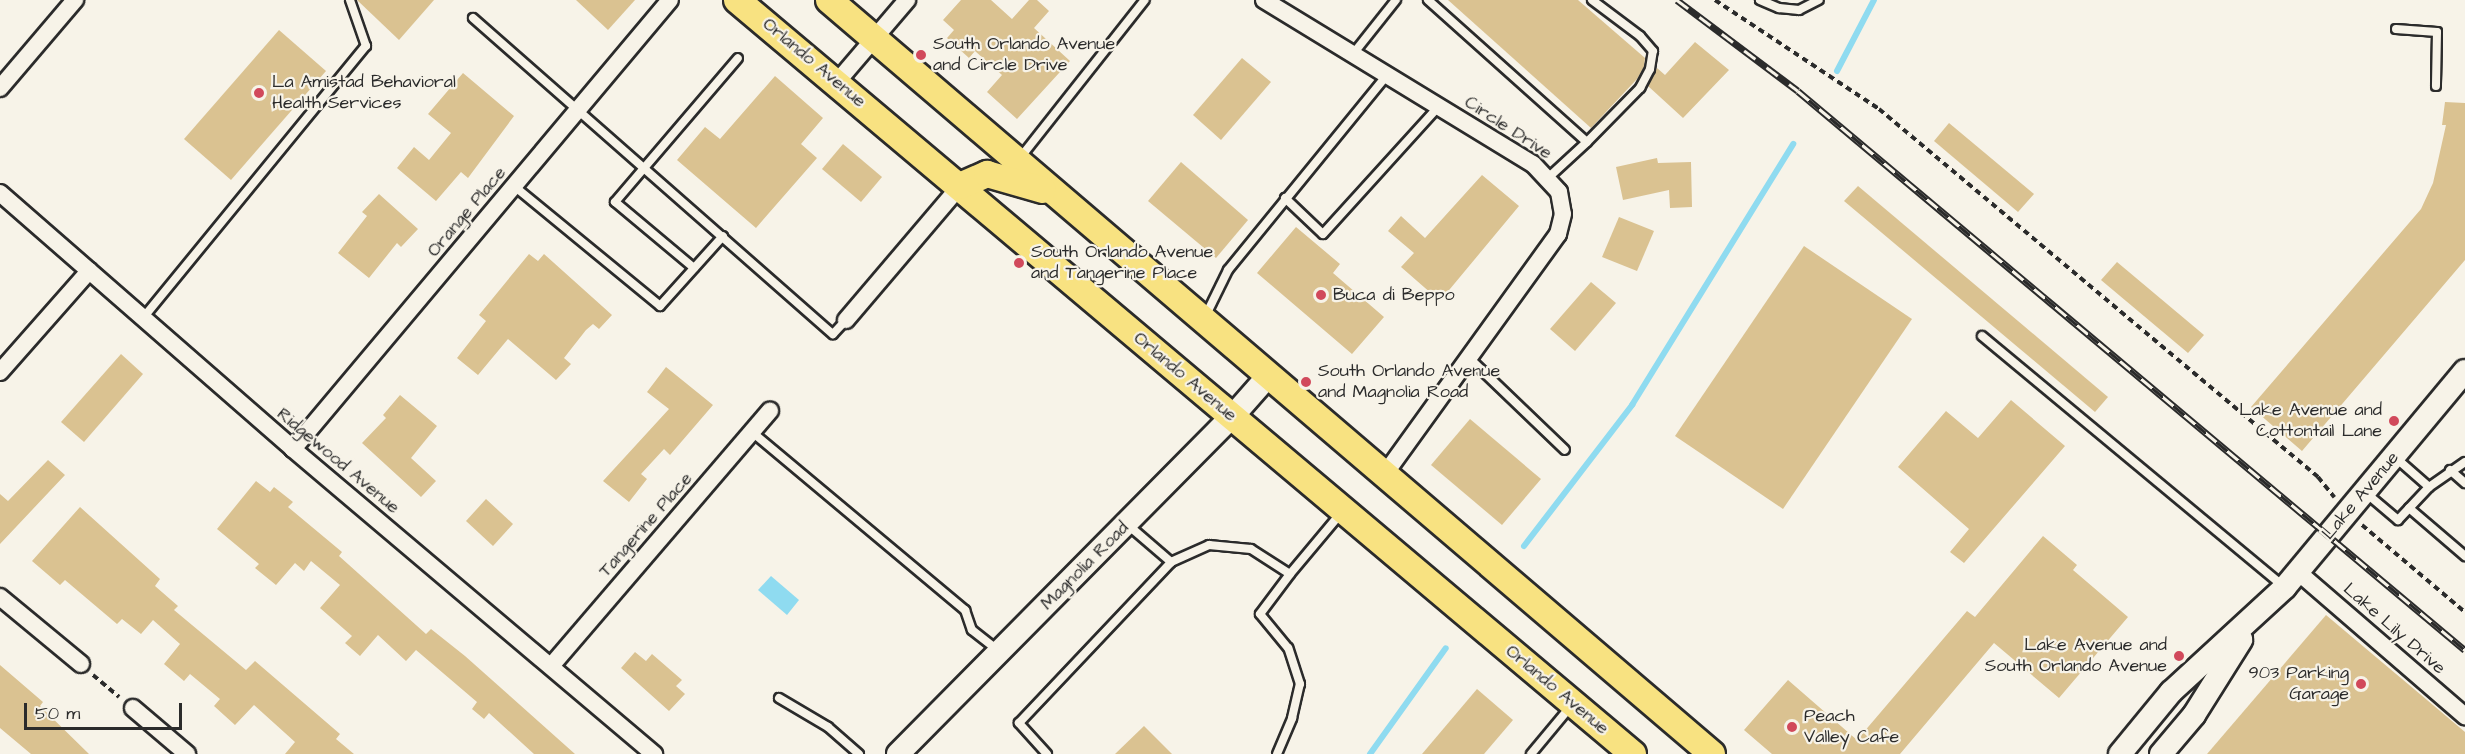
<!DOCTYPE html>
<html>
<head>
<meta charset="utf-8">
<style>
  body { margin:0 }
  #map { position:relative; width:2465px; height:754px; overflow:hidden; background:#f7f3e8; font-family:"Architects Daughter",sans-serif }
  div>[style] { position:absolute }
  .water>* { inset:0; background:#8fdbf0 }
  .stream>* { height:6px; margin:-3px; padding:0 3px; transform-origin:3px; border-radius:3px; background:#8fdbf0 }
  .building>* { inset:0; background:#dac291 }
  .path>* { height:4px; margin-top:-2px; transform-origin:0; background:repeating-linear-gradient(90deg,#2b2b2b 0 6px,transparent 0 10.5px) }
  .roads { filter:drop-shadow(2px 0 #2b2b2b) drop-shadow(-2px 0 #2b2b2b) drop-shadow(0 2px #2b2b2b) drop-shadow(0 -2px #2b2b2b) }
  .lane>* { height:8px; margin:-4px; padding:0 4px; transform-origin:4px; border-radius:4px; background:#f7f3e8 }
  .street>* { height:16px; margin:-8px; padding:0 8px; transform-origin:8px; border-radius:8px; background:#f7f3e8 }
  .secondary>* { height:22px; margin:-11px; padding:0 11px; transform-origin:11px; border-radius:11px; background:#f7f3e8 }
  .primary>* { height:26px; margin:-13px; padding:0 13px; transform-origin:13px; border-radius:13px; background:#f8e281 }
  .rail>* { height:7px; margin-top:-3.5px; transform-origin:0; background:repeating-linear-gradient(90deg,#f7f3e8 0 14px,#2b2b2b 0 28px); box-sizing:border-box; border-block:2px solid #2b2b2b }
  .dots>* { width:16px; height:16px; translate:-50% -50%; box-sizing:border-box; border:3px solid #f7f3e8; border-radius:50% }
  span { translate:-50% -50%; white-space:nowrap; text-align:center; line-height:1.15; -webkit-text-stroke:4.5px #f7f3e8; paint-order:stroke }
  .poi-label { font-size:18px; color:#2b2b2b }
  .left { translate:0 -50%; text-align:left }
  .right { translate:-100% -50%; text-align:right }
  .street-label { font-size:18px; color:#2b2b2b }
  .scale { position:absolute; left:24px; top:703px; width:158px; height:27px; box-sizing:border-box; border:3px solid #2b2b2b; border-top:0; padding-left:8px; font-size:18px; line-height:21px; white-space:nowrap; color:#2b2b2b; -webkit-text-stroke:4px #f7f3e8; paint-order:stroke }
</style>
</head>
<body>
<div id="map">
  <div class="water">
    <div style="clip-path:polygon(771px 576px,799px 600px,787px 615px,758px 590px)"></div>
  </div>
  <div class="stream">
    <div style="left:1837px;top:71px;width:80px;rotate:-62.5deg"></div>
    <div style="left:1524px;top:546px;width:178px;rotate:-52.5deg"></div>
    <div style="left:1632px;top:405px;width:307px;rotate:-58.3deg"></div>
    <div style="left:1370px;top:754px;width:130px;rotate:-54.4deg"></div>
  </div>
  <div class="building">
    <div style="clip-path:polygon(357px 0,434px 0,399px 40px)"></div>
    <div style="clip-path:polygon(576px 0,635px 0,608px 30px)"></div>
    <div style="clip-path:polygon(961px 0,991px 0,1012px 19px,1029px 0,1037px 0,1049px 11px,1034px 28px,1070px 61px,1017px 119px,987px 92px,1002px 75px,975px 51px,969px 58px,947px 38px,954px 30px,943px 20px)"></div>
    <div style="clip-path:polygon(1448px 0,1578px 0,1645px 58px,1644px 67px,1637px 79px,1591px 128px)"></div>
    <div style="clip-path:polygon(279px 30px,326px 71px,231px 180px,184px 139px)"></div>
    <div style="clip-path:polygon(1695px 42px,1729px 70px,1683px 118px,1648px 86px,1657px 68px,1665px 75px)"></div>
    <div style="clip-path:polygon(1242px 58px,1271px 82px,1221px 140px,1193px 115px)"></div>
    <div style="clip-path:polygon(463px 73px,514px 116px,468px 178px,461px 172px,436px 201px,397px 168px,414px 147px,429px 160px,451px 133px,428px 114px)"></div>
    <div style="clip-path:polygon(775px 76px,823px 118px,801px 144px,817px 158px,756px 228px,677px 160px,705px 127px,720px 139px)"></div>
    <div style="clip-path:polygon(2445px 102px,2465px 103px,2465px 260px,2302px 451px,2251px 407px,2421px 209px,2433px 183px,2446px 125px,2442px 125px)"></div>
    <div style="clip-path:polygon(1949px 123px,2034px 194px,2018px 212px,1934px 141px)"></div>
    <div style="clip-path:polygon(843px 144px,882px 177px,861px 202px,822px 169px)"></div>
    <div style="clip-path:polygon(1657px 158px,1658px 163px,1691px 162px,1692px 207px,1670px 208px,1669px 190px,1623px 200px,1616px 167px)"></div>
    <div style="clip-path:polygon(1181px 162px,1248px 220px,1216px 258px,1148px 201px)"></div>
    <div style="clip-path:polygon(1482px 175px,1519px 206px,1440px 301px,1401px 267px,1414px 253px,1388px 231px,1401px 216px,1425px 238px)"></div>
    <div style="clip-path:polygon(1858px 186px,2108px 397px,2095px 412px,1844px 201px)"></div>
    <div style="clip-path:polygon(379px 194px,418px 229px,401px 247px,397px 243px,369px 278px,338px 253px,367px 216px,362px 212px)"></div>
    <div style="clip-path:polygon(1619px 217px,1654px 231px,1637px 271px,1602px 257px)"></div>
    <div style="clip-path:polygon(1296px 227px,1340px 264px,1333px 273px,1384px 317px,1352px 354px,1257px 273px)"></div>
    <div style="clip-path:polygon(1804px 246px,1912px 319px,1783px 509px,1675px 436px)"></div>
    <div style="clip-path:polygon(529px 254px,538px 261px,544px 254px,612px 315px,599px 329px,593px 324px,586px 330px,564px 358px,571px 364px,556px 380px,508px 339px,478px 375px,457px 358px,486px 321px,479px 315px)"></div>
    <div style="clip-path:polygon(2117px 262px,2204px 335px,2188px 353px,2101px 280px)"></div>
    <div style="clip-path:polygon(1591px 282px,1616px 303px,1575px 351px,1550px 329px)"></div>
    <div style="clip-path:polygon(121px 354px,143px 374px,84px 442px,61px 422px)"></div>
    <div style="clip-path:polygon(666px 367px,713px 405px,670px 455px,664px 449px,641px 474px,647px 479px,629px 502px,603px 481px,669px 409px,647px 392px)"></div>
    <div style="clip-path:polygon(400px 395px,437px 426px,411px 458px,436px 481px,421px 497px,362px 443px,386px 418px,383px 415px)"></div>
    <div style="clip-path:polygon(2011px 400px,2065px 446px,1964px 563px,1950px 552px,1969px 529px,1898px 467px,1946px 411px,1978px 438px)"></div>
    <div style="clip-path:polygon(1470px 419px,1541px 479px,1502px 525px,1431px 465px)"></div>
    <div style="clip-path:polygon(48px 460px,65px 475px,0 544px,0 494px,8px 501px)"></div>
    <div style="clip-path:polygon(256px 481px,270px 492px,274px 487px,293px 502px,288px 507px,342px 552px,339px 556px,426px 634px,431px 629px,465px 656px,575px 754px,534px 754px,489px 713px,484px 719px,472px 709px,477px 702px,416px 650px,406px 661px,378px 635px,360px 656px,345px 643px,352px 636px,320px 608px,340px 585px,311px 561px,304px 571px,295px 563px,276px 585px,255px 568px,259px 564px,217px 529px)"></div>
    <div style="clip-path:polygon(486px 499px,513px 524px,493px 546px,466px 521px)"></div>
    <div style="clip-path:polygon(80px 507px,160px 579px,155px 586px,178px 606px,174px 610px,246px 670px,255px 661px,340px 734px,336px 739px,354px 754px,285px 754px,295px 742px,254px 705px,235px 725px,214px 706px,220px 699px,190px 674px,184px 681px,164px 664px,180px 644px,153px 620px,141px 634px,122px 619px,117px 624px,65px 580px,60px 585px,32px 561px)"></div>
    <div style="clip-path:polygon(2043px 536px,2077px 565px,2073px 570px,2128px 617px,2059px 698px,1994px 643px,1900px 754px,1772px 754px,1744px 730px,1788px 680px,1857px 740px,1967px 611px,1975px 617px)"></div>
    <div style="clip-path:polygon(2326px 615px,2465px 732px,2465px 754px,2207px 754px)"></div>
    <div style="clip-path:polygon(635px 652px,646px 661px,652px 654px,682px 680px,676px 686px,685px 694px,669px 711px,621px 668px)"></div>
    <div style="clip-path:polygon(0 665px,43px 702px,40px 706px,89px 754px,31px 754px,0 728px)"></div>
    <div style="clip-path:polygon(1477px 689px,1513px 720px,1484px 754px,1422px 754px)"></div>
    <div style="clip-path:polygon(1144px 726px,1172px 754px,1115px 754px)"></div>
  </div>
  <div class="path">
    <div style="left:1715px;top:0;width:197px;rotate:33.6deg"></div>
    <div style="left:1879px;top:109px;width:573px;rotate:39.97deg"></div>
    <div style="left:2318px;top:477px;width:26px;rotate:51deg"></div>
    <div style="left:2362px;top:525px;width:135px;rotate:40.2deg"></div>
    <div style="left:93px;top:675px;width:34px;rotate:40deg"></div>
  </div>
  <div class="roads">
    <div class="lane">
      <div style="left:1428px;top:0;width:213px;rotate:41.8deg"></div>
      <div style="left:1587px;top:142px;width:52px;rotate:137.4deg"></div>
      <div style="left:1760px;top:0;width:21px;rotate:23deg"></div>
      <div style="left:1779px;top:8px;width:20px;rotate:6deg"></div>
      <div style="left:1799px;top:10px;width:22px;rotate:-27deg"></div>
      <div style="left:473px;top:18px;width:479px;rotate:41.3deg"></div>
      <div style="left:833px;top:334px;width:19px;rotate:-47deg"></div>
      <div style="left:2396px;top:29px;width:41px;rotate:4.2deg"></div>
      <div style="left:2437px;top:32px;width:54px;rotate:91.1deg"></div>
      <div style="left:1353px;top:54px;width:69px;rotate:-51.5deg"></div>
      <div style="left:1587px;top:142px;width:76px;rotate:-45.5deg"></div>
      <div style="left:1640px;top:88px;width:21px;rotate:-62deg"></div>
      <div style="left:1650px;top:69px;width:18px;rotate:-81deg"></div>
      <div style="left:1653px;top:51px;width:20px;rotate:-131deg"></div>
      <div style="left:1640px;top:36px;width:60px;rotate:-143.1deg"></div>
      <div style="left:1020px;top:158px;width:201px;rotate:-51.7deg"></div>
      <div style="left:514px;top:186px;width:189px;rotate:39.4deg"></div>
      <div style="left:660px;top:306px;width:94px;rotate:-48deg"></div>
      <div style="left:1285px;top:198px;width:52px;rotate:43.5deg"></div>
      <div style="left:1323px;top:234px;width:173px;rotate:-47.8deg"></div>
      <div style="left:694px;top:268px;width:103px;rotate:-140.1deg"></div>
      <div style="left:615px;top:202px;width:189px;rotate:-49.5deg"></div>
      <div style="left:1205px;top:317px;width:52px;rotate:-63.9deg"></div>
      <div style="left:1228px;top:270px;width:252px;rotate:-50.8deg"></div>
      <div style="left:143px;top:318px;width:352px;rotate:-50.7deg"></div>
      <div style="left:366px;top:46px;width:49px;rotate:-109.2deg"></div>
      <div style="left:1982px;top:336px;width:393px;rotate:39.7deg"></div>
      <div style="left:1468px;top:357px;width:134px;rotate:43.8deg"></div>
      <div style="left:752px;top:432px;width:278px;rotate:39.9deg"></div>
      <div style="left:965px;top:610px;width:21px;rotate:71deg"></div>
      <div style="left:972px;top:630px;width:33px;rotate:38deg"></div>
      <div style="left:2396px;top:458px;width:44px;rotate:41.3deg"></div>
      <div style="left:2450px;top:470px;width:20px;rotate:41deg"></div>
      <div style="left:2366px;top:493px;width:42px;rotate:40.2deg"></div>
      <div style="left:2398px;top:520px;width:45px;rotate:-46.8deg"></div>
      <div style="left:2429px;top:487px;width:44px;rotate:-34.8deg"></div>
      <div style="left:2409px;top:508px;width:74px;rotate:40.6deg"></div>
      <div style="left:1128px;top:525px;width:57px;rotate:40.7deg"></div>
      <div style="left:779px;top:698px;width:57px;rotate:30.6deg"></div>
      <div style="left:828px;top:727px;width:41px;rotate:41.1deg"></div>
      <div style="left:1047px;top:754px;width:42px;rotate:-132.1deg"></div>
      <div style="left:1019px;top:723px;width:221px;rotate:-46.6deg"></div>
      <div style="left:1171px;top:562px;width:42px;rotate:-24.1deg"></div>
      <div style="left:1209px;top:545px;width:42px;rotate:5.4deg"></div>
      <div style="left:1251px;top:549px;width:46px;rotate:32.7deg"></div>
      <div style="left:1290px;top:574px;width:80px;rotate:-50.1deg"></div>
      <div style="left:1277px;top:754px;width:39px;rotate:-67deg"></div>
      <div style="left:1292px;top:718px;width:35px;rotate:-77deg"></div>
      <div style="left:1300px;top:684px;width:38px;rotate:-108deg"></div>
      <div style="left:1288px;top:648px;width:44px;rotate:-129.5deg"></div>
      <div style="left:1260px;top:614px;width:50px;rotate:-53.1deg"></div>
      <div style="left:1531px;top:754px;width:62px;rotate:-50.2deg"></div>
    </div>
    <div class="street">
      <div style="left:1264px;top:0;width:315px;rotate:31.4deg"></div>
      <div style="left:1533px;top:164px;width:38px;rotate:47deg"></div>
      <div style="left:1559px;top:192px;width:22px;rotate:80deg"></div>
      <div style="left:1563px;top:214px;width:21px;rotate:104deg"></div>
      <div style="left:1558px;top:234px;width:297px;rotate:125.8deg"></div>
      <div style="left:837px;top:82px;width:108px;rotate:-49.5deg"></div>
      <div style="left:0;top:88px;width:116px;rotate:-49.6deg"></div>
      <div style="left:0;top:193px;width:389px;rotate:41.1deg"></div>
      <div style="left:293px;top:449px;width:473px;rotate:40.2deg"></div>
      <div style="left:846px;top:320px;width:176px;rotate:-49.6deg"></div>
      <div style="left:0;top:372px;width:135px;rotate:-48.6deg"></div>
      <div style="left:293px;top:449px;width:586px;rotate:-49.98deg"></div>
      <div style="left:2298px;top:572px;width:221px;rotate:40.8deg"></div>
      <div style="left:0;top:597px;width:105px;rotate:39.6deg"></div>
      <div style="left:552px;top:665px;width:335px;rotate:-49.4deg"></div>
      <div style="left:133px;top:708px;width:71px;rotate:40.4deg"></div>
    </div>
    <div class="secondary">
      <div style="left:898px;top:754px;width:474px;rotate:-45.3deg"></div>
      <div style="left:1232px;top:417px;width:56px;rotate:-48.6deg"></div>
      <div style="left:2120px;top:754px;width:80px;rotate:-50.6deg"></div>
      <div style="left:2171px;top:692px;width:155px;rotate:-42.6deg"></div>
      <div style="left:2285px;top:587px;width:281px;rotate:-50.2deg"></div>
      <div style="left:2161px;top:754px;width:51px;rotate:-49.8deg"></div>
      <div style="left:2194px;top:715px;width:89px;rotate:-57.9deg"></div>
    </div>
    <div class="primary">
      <div style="left:737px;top:0;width:1171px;rotate:40.08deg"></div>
      <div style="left:829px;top:0;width:1161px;rotate:40.49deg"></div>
      <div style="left:960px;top:186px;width:30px;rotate:-24deg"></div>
      <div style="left:987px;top:174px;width:58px;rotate:15.9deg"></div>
    </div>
  </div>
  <div class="rail">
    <div style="left:1677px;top:0;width:151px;rotate:36.9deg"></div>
    <div style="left:1798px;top:91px;width:870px;rotate:39.97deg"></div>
  </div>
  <div class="dots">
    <div style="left:921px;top:55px;background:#d1495b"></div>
    <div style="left:259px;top:93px;background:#d1495b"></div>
    <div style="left:1019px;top:263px;background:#d1495b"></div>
    <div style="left:1321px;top:295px;background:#d1495b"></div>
    <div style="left:1306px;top:382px;background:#d1495b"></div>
    <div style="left:2394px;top:421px;background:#d1495b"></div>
    <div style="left:2179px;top:656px;background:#d1495b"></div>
    <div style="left:2361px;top:684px;background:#d1495b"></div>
    <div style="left:1792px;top:727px;background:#d1495b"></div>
  </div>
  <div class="poi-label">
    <span class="left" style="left:933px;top:55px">South Orlando Avenue<br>and Circle Drive</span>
    <span class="left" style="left:272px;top:93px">La Amistad Behavioral<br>Health Services</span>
    <span class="left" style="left:1031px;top:263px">South Orlando Avenue<br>and Tangerine Place</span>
    <span class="left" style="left:1333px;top:295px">Buca di Beppo</span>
    <span class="left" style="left:1318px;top:382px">South Orlando Avenue<br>and Magnolia Road</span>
    <span class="right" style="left:2382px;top:421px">Lake Avenue and<br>Cottontail Lane</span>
    <span class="right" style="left:2167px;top:656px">Lake Avenue and<br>South Orlando Avenue</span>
    <span class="right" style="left:2349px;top:684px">903 Parking<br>Garage</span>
    <span class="left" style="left:1804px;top:727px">Peach<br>Valley Cafe</span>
  </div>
  <div class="street-label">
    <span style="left:814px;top:63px;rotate:40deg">Orlando Avenue</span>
    <span style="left:1508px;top:128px;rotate:33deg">Circle Drive</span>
    <span style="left:467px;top:212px;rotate:-50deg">Orange Place</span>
    <span style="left:1185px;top:377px;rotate:40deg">Orlando Avenue</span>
    <span style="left:338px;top:461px;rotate:40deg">Ridgewood Avenue</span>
    <span style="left:2361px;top:496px;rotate:-50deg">Lake Avenue</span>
    <span style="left:646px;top:525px;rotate:-49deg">Tangerine Place</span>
    <span style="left:1085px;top:566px;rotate:-45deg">Magnolia Road</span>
    <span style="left:2394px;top:629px;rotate:41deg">Lake Lily Drive</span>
    <span style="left:1557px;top:690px;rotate:40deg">Orlando Avenue</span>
  </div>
  <div class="scale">50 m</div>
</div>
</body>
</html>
